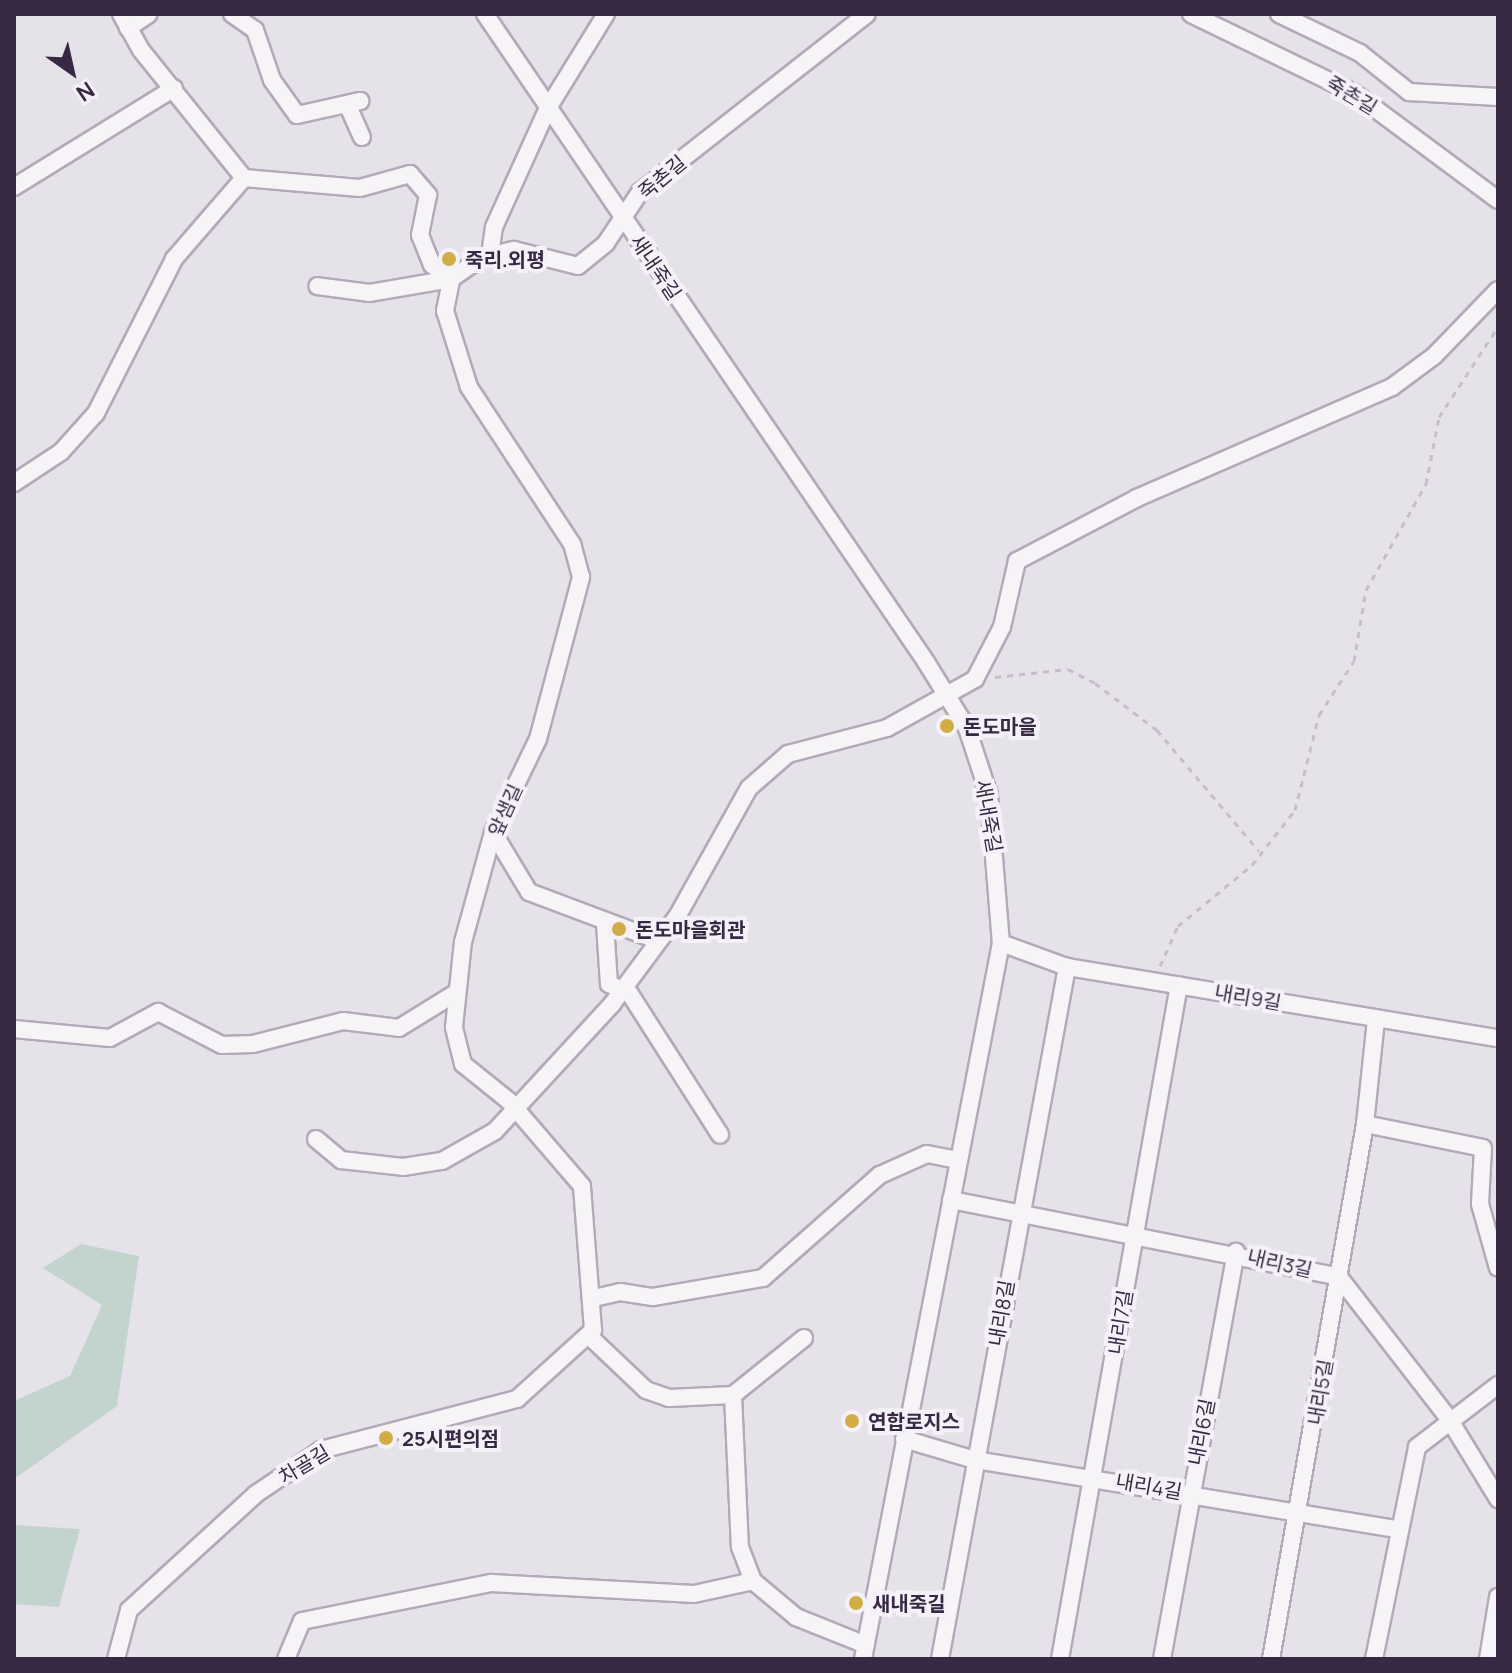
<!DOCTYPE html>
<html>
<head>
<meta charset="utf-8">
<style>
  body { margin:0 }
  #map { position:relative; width:1512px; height:1673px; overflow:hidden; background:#e6e2ea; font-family:Manrope,"Noto Sans KR",sans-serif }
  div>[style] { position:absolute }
  .green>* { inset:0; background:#c3d4ce }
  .path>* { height:3px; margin-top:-1.5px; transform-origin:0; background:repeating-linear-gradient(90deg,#c5bfc9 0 6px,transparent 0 12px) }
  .roads { filter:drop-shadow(2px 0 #b2aab8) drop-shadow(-2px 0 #b2aab8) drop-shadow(0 2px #b2aab8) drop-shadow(0 -2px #b2aab8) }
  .minor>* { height:16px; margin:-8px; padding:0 8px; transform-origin:8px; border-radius:8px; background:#f7f4f8 }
  .dots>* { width:22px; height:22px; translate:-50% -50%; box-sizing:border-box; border:4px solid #f4f1f8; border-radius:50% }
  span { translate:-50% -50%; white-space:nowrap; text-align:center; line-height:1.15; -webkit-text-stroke:8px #f4f1f8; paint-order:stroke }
  .street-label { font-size:20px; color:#372943 }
  .poi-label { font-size:20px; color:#372943; font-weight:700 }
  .left { translate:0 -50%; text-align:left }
  .frame { position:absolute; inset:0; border:16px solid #372943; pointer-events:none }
  .north { position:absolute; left:32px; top:32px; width:80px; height:80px; -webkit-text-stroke:6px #f4f1f8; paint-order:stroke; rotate:146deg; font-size:22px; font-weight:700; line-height:32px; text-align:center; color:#372943 }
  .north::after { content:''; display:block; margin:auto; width:28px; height:36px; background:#372943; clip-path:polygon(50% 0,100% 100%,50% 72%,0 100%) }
</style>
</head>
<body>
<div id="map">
  <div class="green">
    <div style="clip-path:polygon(81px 1244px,139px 1256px,117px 1406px,14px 1479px,14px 1401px,70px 1376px,102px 1305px,43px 1268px)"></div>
    <div style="clip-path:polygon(14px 1525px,80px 1529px,59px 1607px,14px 1604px)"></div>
  </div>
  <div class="path">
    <div style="left:995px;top:677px;width:73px;rotate:-6.3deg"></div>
    <div style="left:1068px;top:669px;width:30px;rotate:27deg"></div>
    <div style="left:1095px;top:683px;width:78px;rotate:37.2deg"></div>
    <div style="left:1157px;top:730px;width:158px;rotate:49.9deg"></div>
    <div style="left:1160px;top:966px;width:44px;rotate:-65.8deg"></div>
    <div style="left:1178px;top:926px;width:96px;rotate:-39.5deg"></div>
    <div style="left:1252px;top:865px;width:70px;rotate:-52deg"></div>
    <div style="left:1295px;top:810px;width:98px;rotate:-75.8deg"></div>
    <div style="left:1319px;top:715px;width:64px;rotate:-57.1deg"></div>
    <div style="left:1354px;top:661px;width:72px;rotate:-80.4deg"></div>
    <div style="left:1366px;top:590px;width:122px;rotate:-60.5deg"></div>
    <div style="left:1426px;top:484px;width:68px;rotate:-79deg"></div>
    <div style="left:1439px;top:417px;width:108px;rotate:-56.8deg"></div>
  </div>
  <div class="roads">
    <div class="minor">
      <div style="left:121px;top:14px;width:41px;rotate:60.9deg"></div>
      <div style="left:141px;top:50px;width:164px;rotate:51.2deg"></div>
      <div style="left:244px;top:178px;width:116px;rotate:4.9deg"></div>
      <div style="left:360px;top:188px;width:52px;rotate:-15.6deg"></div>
      <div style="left:410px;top:174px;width:28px;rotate:49deg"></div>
      <div style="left:428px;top:195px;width:41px;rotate:101.3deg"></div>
      <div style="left:420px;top:235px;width:32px;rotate:68deg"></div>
      <div style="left:432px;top:265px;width:24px;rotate:36deg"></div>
      <div style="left:451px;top:279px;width:82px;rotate:170.2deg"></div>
      <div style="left:370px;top:293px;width:53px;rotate:-172.5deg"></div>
      <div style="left:232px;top:14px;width:28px;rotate:35deg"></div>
      <div style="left:255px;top:30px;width:53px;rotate:71.2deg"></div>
      <div style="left:272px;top:80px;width:43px;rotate:54.5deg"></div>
      <div style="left:297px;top:115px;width:65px;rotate:-12.5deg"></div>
      <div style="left:485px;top:14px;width:784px;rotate:55.76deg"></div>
      <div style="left:926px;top:662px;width:78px;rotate:58.2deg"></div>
      <div style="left:967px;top:728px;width:71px;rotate:71.8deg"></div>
      <div style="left:989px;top:795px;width:148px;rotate:85.4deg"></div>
      <div style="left:1001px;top:943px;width:729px;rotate:100.91deg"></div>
      <div style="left:1191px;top:14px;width:181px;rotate:25.9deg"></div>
      <div style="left:1354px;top:93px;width:179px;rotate:36.6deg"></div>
      <div style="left:1279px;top:14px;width:90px;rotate:25.7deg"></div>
      <div style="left:1360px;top:53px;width:63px;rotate:38.5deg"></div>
      <div style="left:1409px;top:92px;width:89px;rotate:3.2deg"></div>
      <div style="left:128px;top:28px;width:25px;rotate:-34deg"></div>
      <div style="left:348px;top:106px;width:34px;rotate:66deg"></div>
      <div style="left:14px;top:187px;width:188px;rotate:-31.7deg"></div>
      <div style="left:490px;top:255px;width:28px;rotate:-82deg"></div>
      <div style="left:494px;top:227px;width:131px;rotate:-65.6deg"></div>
      <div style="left:548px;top:108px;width:110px;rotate:-58.3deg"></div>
      <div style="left:14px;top:483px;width:56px;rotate:-33.4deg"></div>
      <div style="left:61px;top:452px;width:52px;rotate:-48.1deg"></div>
      <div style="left:96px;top:413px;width:173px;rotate:-63.1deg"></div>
      <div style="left:174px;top:259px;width:107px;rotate:-49.2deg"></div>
      <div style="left:493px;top:832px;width:70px;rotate:59deg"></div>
      <div style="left:529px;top:892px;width:137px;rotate:20.6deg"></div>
      <div style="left:605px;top:924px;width:60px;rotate:86.2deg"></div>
      <div style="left:609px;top:984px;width:23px;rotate:25deg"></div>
      <div style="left:630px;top:994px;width:167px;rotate:57.4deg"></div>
      <div style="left:1001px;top:943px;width:70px;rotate:20deg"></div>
      <div style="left:1067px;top:967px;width:437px;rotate:9.4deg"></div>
      <div style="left:14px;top:1029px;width:96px;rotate:5.4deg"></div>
      <div style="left:110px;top:1038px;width:55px;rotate:-28.4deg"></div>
      <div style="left:158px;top:1012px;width:72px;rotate:27.3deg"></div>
      <div style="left:222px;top:1045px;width:31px;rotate:-2deg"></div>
      <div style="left:253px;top:1044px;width:93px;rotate:-14.3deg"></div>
      <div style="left:343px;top:1021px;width:56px;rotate:7.1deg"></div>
      <div style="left:399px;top:1028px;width:65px;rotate:-31.7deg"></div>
      <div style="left:1365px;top:1124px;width:120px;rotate:11.5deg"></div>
      <div style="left:1483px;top:1148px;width:56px;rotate:93.1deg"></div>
      <div style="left:1480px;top:1204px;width:66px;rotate:74.3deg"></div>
      <div style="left:316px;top:1139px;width:33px;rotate:40deg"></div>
      <div style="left:341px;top:1160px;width:62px;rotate:6.4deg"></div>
      <div style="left:403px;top:1167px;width:39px;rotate:-9deg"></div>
      <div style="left:442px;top:1161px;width:61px;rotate:-29.5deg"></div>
      <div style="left:495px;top:1131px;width:173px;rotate:-47.3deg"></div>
      <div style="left:612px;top:1004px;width:111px;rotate:-53.4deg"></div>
      <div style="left:678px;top:915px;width:145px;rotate:-60.8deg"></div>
      <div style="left:749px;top:788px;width:52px;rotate:-41.1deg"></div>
      <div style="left:788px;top:754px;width:102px;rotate:-14.7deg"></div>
      <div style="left:887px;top:728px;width:101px;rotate:-29.1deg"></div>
      <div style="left:975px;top:679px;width:59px;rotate:-62.6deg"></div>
      <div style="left:1002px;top:627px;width:68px;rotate:-77.2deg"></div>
      <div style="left:1017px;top:561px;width:136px;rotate:-27.7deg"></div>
      <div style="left:1137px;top:498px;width:278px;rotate:-23.5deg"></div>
      <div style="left:1392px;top:387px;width:52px;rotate:-36.4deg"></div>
      <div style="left:1434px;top:356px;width:92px;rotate:-45.9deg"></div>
      <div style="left:951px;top:1200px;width:396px;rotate:11.2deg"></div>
      <div style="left:1339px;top:1277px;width:180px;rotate:52.2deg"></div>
      <div style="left:1449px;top:1419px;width:94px;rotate:58.5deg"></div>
      <div style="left:594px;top:1298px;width:27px;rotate:-13deg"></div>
      <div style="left:620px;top:1292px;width:33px;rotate:9deg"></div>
      <div style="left:653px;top:1297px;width:112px;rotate:-9.8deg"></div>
      <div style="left:763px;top:1278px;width:156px;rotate:-41.4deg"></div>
      <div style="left:880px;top:1175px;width:51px;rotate:-24.1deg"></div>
      <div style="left:927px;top:1154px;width:32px;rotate:11deg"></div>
      <div style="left:588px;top:1335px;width:80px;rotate:43.5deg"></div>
      <div style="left:646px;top:1390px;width:24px;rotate:19deg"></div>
      <div style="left:669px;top:1398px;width:64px;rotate:-2.7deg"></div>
      <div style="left:804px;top:1338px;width:91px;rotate:141.2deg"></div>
      <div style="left:733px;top:1395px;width:152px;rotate:87.4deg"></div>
      <div style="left:740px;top:1547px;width:36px;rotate:69deg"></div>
      <div style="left:753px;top:1581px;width:56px;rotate:39.9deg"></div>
      <div style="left:796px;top:1617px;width:75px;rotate:21.8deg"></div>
      <div style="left:904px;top:1439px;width:74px;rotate:16.5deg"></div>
      <div style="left:975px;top:1460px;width:427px;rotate:9.3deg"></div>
      <div style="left:116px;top:1659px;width:51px;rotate:-75.1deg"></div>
      <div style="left:129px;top:1610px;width:172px;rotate:-42.4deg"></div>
      <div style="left:256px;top:1494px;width:78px;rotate:-34.1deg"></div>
      <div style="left:321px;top:1450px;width:203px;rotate:-14.6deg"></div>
      <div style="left:517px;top:1399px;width:103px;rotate:-42.2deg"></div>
      <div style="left:593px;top:1330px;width:144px;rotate:-94.4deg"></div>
      <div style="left:582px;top:1186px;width:112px;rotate:-130.7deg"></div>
      <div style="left:509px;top:1101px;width:59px;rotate:-141.2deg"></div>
      <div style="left:463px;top:1064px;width:38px;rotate:-104deg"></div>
      <div style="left:454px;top:1027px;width:85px;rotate:-84deg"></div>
      <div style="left:463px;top:942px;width:114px;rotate:-74.7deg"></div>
      <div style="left:493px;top:832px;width:103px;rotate:-64.2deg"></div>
      <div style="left:538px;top:739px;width:168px;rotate:-75.1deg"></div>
      <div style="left:581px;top:577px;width:34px;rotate:-105deg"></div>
      <div style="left:572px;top:544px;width:188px;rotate:-123.3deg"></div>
      <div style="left:469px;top:387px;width:80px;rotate:-107.5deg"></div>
      <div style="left:445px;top:311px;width:33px;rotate:-79deg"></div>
      <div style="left:451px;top:279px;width:37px;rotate:-35deg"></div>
      <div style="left:481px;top:258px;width:34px;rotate:-14deg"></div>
      <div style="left:514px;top:250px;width:66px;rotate:14deg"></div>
      <div style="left:578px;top:266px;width:36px;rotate:-39deg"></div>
      <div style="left:606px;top:243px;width:61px;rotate:-56.3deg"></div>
      <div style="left:640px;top:192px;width:288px;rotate:-38.1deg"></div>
      <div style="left:286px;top:1659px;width:41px;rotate:-67.2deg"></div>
      <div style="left:302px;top:1621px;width:193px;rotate:-11.4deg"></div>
      <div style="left:491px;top:1583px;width:203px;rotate:3.1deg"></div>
      <div style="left:694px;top:1594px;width:60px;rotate:-12.4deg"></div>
      <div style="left:940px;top:1659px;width:704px;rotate:-79.6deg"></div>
      <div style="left:1060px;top:1659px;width:684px;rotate:-79.99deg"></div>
      <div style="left:1162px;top:1659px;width:414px;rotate:-79.7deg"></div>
      <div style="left:1271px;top:1659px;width:543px;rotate:-80.03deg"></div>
      <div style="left:1365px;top:1124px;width:106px;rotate:-84deg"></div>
      <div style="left:1374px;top:1659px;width:216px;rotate:-78.5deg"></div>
      <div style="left:1417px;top:1447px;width:102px;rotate:-37.4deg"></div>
      <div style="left:1488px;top:1659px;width:63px;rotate:-80.8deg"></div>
    </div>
  </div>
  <div class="dots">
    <div style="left:449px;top:259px;background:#d1ad45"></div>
    <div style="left:947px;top:726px;background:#d1ad45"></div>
    <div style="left:619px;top:929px;background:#d1ad45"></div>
    <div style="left:852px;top:1421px;background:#d1ad45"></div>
    <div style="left:386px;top:1438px;background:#d1ad45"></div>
    <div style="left:856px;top:1603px;background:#d1ad45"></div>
  </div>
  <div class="street-label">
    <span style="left:1352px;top:95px;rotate:31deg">죽촌길</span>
    <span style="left:662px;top:177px;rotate:-40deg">죽촌길</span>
    <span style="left:656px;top:267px;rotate:56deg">새내죽길</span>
    <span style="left:505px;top:810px;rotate:-66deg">앞샘길</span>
    <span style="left:989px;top:816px;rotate:80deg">새내죽길</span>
    <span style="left:1248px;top:997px;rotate:10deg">내리9길</span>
    <span style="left:1280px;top:1263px;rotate:13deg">내리3길</span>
    <span style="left:1001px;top:1313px;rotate:-80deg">내리8길</span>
    <span style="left:1120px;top:1322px;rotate:-81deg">내리7길</span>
    <span style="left:1320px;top:1392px;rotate:-80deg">내리5길</span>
    <span style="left:1201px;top:1432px;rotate:-79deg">내리6길</span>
    <span style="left:304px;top:1464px;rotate:-31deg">차골길</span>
    <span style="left:1149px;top:1486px;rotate:10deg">내리4길</span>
  </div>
  <div class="poi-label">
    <span class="left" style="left:465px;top:259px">죽리.외평</span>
    <span class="left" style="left:963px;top:726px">돈도마을</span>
    <span class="left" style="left:635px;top:929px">돈도마을회관</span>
    <span class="left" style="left:868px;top:1421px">연합로지스</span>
    <span class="left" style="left:402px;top:1438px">25시편의점</span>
    <span class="left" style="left:872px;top:1603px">새내죽길</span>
  </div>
  <div class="frame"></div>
  <div class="north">N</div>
</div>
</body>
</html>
